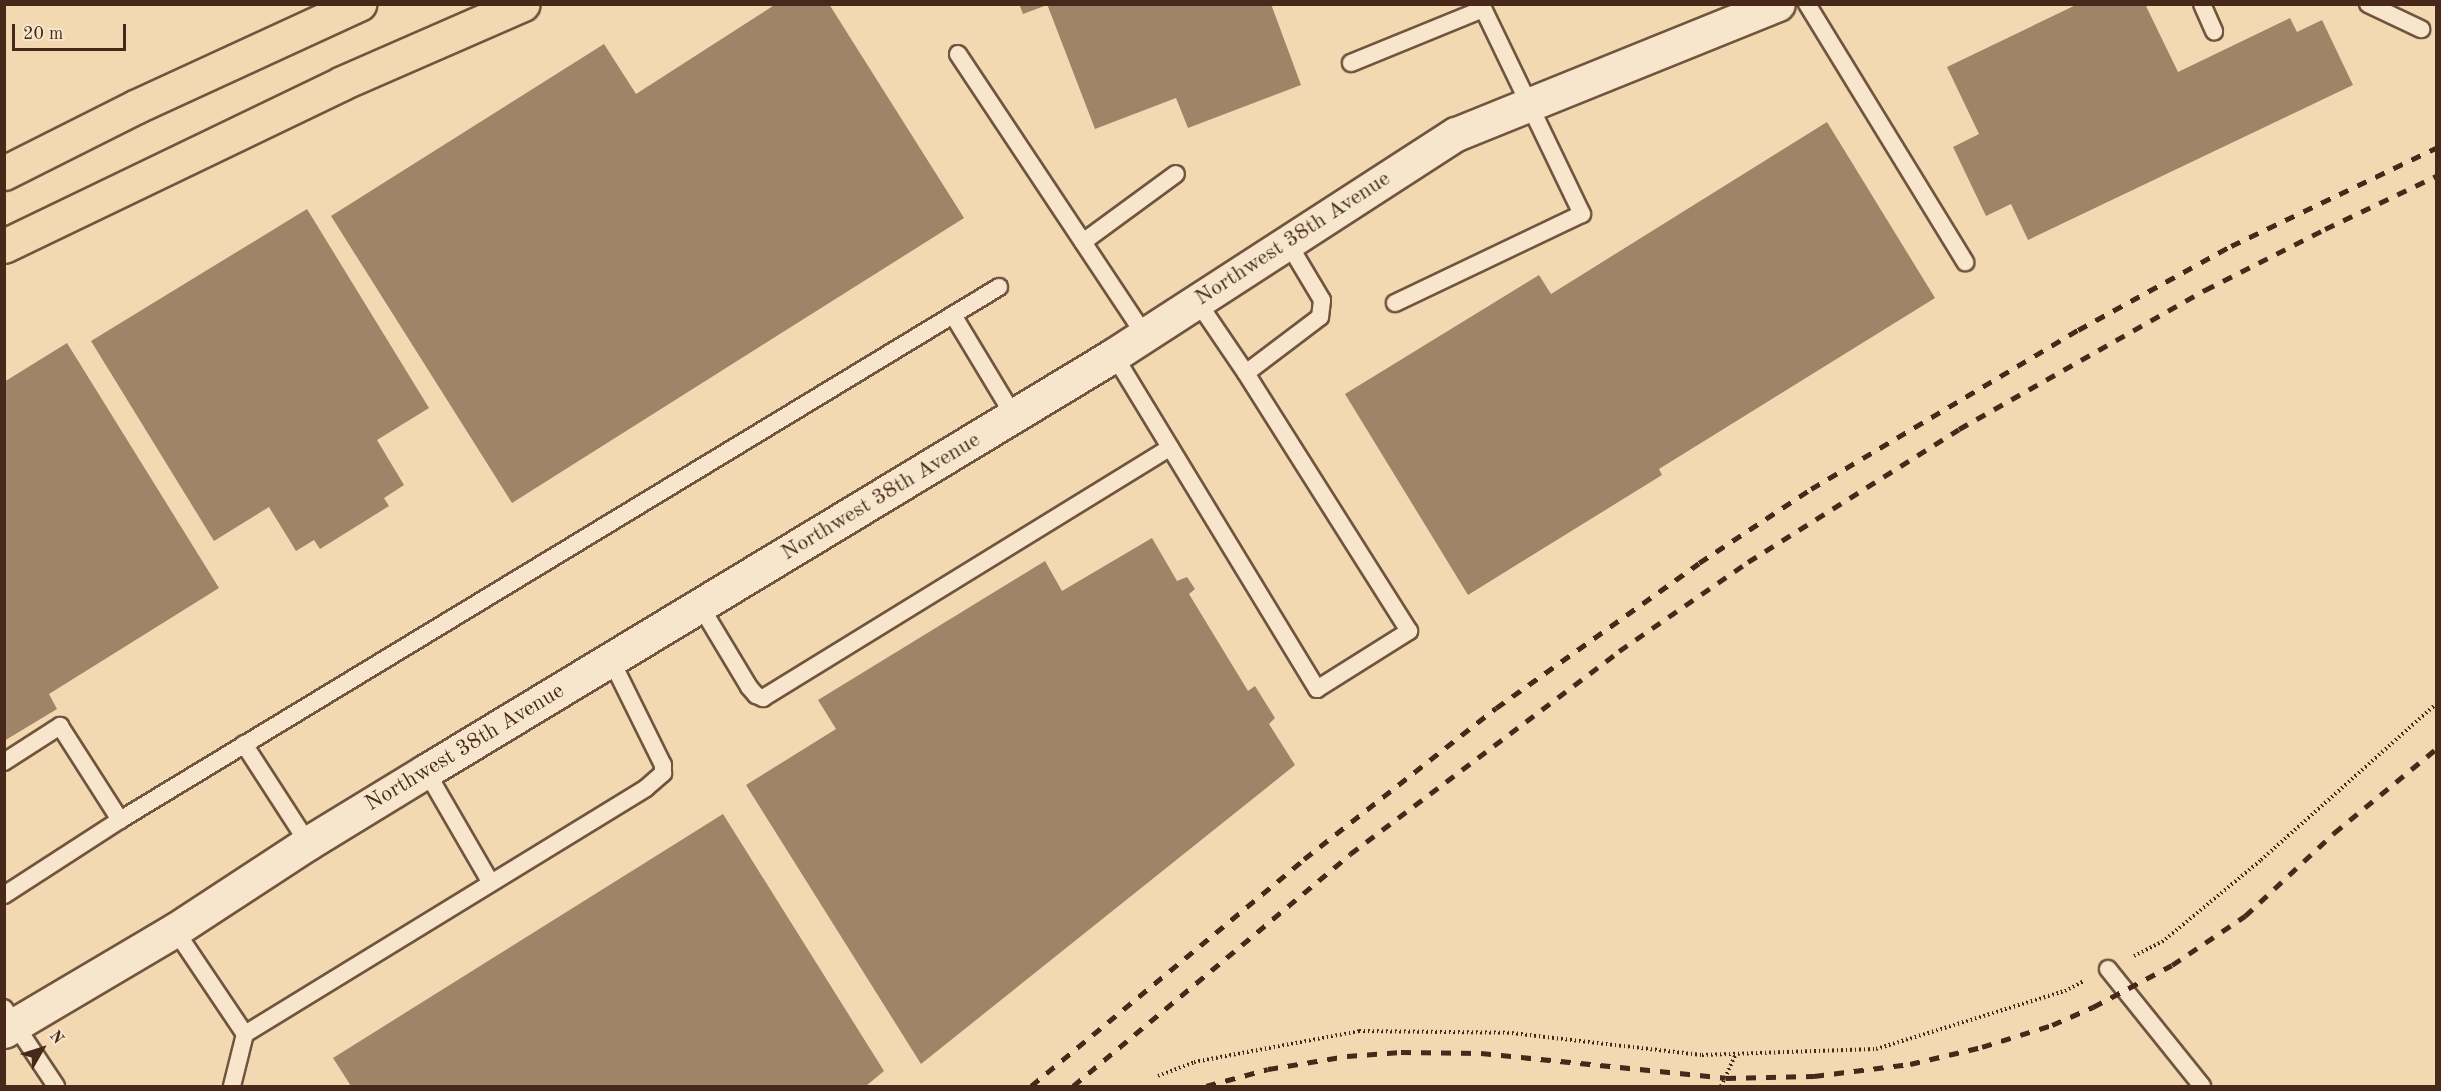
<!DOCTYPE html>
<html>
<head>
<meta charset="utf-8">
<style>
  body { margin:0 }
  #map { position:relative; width:2441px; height:1091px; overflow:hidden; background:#f2d9b1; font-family:"Old Standard TT",serif }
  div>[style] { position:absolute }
  .building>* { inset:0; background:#a08468 }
  .path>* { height:4px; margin-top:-2px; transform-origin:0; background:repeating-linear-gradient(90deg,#472819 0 1.5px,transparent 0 4.5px) }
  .roads { filter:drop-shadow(2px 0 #72543f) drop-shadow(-2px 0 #72543f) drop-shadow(0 2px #72543f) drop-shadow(0 -2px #72543f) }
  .service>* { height:16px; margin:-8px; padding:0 8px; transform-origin:8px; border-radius:8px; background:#f7e6cc }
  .minor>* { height:33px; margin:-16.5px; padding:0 16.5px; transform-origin:16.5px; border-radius:16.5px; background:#f7e6cc }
  .primary>* { height:33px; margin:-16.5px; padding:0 16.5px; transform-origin:16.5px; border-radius:16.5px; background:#f2d9b1 }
  .rail>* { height:4.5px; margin-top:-2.25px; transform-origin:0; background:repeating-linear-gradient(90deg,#472819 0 10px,transparent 0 20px) }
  span { translate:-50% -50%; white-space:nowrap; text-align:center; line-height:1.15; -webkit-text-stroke:6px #f7e6cc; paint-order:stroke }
  .street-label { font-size:22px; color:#472819 }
  .frame { position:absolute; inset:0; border:6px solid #472819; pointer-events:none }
  .north { position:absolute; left:12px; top:1019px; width:60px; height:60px; -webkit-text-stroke:4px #f7e6cc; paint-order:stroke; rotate:51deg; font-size:16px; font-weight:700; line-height:24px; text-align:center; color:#472819 }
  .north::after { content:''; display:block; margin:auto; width:21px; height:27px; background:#472819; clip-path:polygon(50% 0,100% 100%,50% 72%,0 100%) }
  .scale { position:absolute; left:12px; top:24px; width:114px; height:27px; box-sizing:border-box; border:3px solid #472819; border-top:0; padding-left:8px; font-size:18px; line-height:21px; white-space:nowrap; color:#472819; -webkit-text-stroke:4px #f7e6cc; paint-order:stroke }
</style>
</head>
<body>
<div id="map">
  <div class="building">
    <div style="clip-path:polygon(776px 4px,829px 4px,964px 218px,512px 503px,331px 216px,604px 44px,636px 94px)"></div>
    <div style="clip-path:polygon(1019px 4px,1047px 4px,1047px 5px,1023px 14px)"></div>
    <div style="clip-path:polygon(1047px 4px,1271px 4px,1301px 85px,1188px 128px,1176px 98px,1095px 129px)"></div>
    <div style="clip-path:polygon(2078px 4px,2145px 4px,2178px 72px,2290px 18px,2297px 32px,2322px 20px,2353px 85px,2028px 240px,2011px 204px,1986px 216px,1953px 147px,1979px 134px,1947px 67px)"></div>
    <div style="clip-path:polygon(1827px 122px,1935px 298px,1659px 469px,1662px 475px,1468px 595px,1345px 394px,1539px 275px,1551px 294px)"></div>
    <div style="clip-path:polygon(307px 209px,429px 408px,377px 440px,404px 485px,384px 498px,389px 506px,320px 549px,314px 540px,296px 551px,269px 507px,214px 541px,91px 341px)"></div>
    <div style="clip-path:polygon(67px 343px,219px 588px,49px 694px,57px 709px,4px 741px,4px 382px)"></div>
    <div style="clip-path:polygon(1152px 538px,1177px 581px,1187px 577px,1195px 589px,1189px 594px,1248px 691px,1255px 686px,1275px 718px,1269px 724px,1295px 765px,921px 1064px,746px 785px,836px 729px,818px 700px,1045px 561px,1062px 591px)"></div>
    <div style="clip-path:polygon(723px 814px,884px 1071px,866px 1086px,351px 1086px,333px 1058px)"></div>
  </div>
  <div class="path">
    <div style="left:2134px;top:956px;width:31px;rotate:-27deg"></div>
    <div style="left:2162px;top:942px;width:129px;rotate:-39.6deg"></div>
    <div style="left:2261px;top:860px;width:234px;rotate:-41.7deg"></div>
    <div style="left:1158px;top:1076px;width:39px;rotate:-21deg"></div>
    <div style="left:1194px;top:1062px;width:168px;rotate:-10.6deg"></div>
    <div style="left:1359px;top:1031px;width:153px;rotate:0.7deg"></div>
    <div style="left:1512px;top:1033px;width:191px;rotate:6.6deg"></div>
    <div style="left:1702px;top:1055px;width:174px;rotate:-2deg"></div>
    <div style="left:1876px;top:1049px;width:198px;rotate:-17.1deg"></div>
    <div style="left:2065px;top:991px;width:21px;rotate:-28deg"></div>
    <div style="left:1721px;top:1086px;width:35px;rotate:-65deg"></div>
  </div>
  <div class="roads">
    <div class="service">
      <div style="left:1807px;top:4px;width:303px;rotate:58.5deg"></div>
      <div style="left:2202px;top:4px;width:30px;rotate:66deg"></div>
      <div style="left:2368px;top:4px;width:59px;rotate:25.3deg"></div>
      <div style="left:958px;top:54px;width:338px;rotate:56.4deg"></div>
      <div style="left:1351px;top:63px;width:143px;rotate:-22.2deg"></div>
      <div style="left:1083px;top:242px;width:115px;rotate:-36.2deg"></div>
      <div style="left:1197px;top:301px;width:87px;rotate:55.8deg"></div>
      <div style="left:1246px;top:373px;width:93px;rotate:-37.1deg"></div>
      <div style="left:1320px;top:317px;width:17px;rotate:-83deg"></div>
      <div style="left:1322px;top:300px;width:66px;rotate:-120.8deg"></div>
      <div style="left:1395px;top:303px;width:207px;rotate:-25.5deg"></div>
      <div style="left:1582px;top:214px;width:233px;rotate:-115.7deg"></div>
      <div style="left:953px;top:315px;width:118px;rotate:58.9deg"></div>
      <div style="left:1114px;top:355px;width:391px;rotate:58.7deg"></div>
      <div style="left:1317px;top:689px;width:109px;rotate:-32.2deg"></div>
      <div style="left:1409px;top:631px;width:305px;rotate:-122.3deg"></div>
      <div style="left:701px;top:607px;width:93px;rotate:59deg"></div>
      <div style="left:749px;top:687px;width:11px;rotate:49deg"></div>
      <div style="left:756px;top:695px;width:8px;rotate:23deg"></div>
      <div style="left:763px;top:698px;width:478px;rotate:-31.6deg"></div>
      <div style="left:244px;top:744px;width:118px;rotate:57.1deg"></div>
      <div style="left:4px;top:762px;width:67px;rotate:-32.7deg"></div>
      <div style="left:60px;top:726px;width:112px;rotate:57.4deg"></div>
      <div style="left:120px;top:820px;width:138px;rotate:147.1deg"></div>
      <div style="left:426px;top:771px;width:129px;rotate:59.9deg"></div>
      <div style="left:120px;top:820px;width:1028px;rotate:-31.23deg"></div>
      <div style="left:175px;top:930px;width:125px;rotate:56.1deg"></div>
      <div style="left:245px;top:1034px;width:470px;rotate:-31.5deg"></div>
      <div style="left:646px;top:788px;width:23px;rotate:-41deg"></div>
      <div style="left:663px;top:773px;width:8px;rotate:-90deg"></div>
      <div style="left:663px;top:765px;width:117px;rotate:-116.3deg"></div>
      <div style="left:2108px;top:969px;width:150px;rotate:51.2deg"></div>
      <div style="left:4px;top:1008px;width:94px;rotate:56.3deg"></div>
      <div style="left:232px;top:1086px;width:54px;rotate:-76deg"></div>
    </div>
    <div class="minor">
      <div style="left:4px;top:1031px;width:199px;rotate:-30.6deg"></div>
      <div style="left:175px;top:930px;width:159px;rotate:-33.2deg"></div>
      <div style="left:308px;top:843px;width:138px;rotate:-31.4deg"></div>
      <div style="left:426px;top:771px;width:804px;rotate:-31.16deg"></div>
      <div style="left:1114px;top:355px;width:407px;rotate:-32.9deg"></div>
      <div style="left:1456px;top:134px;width:347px;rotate:-22deg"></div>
    </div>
    <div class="primary">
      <div style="left:4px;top:173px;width:147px;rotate:-26.7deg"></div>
      <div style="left:135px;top:107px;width:247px;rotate:-24.7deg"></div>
      <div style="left:4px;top:246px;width:375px;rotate:-25.7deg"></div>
      <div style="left:342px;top:83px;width:197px;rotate:-23.6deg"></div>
    </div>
  </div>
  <div class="rail">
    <div style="left:1031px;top:1086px;width:355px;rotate:-39.7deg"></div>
    <div style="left:1304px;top:859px;width:244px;rotate:-38.2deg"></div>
    <div style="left:1496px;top:708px;width:249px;rotate:-35.5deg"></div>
    <div style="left:1699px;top:563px;width:134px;rotate:-33.5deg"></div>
    <div style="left:1811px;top:489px;width:311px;rotate:-30.8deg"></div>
    <div style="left:2078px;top:330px;width:175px;rotate:-28.8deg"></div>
    <div style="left:2231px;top:246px;width:227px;rotate:-25.6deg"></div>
    <div style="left:1073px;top:1086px;width:361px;rotate:-39.9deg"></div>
    <div style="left:1350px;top:854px;width:337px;rotate:-37deg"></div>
    <div style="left:1619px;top:651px;width:157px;rotate:-34.6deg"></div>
    <div style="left:1748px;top:562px;width:249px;rotate:-32.2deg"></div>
    <div style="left:1959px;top:429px;width:283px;rotate:-29.5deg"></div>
    <div style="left:2205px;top:290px;width:135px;rotate:-26.9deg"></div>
    <div style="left:2325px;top:229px;width:123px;rotate:-25.5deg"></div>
    <div style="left:1206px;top:1086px;width:64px;rotate:-15.3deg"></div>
    <div style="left:1268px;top:1069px;width:80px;rotate:-9.3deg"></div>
    <div style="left:1347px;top:1056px;width:54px;rotate:-4.2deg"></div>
    <div style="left:1401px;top:1052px;width:80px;rotate:0.7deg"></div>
    <div style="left:1481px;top:1053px;width:246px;rotate:5.8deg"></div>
    <div style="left:1726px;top:1078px;width:88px;rotate:-1.3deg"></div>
    <div style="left:1814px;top:1076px;width:97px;rotate:-7.1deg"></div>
    <div style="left:1910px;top:1064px;width:74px;rotate:-13.3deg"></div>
    <div style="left:1982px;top:1047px;width:73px;rotate:-17.4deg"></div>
    <div style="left:2052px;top:1025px;width:45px;rotate:-23.7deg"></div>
    <div style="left:2093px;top:1007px;width:89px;rotate:-28deg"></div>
    <div style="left:2172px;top:965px;width:88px;rotate:-33.9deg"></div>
    <div style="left:2245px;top:916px;width:122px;rotate:-43deg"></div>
    <div style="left:2334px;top:833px;width:132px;rotate:-39.5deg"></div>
  </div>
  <div class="street-label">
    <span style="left:1293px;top:239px;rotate:-33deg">Northwest 38th Avenue</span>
    <span style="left:881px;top:497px;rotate:-31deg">Northwest 38th Avenue</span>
    <span style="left:465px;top:748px;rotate:-31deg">Northwest 38th Avenue</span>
  </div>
  <div class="frame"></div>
  <div class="north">N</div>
  <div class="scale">20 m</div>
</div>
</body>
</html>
